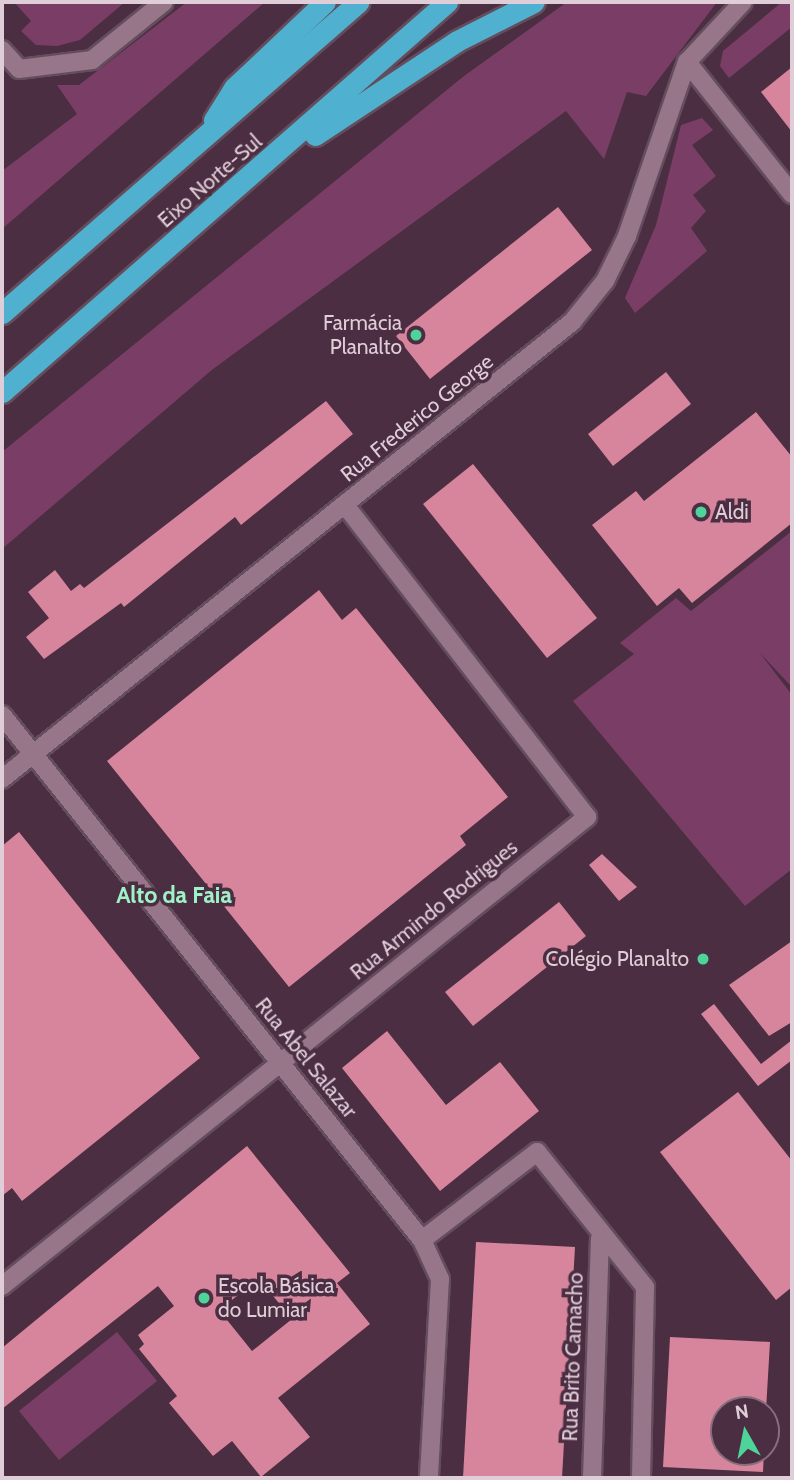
<!DOCTYPE html>
<html>
<head>
<meta charset="utf-8">
<style>
  body { margin:0 }
  #map { position:relative; width:794px; height:1480px; overflow:hidden; background:#4b2e41; font-family:Cabin,sans-serif }
  div>[style] { position:absolute }
  .green>* { inset:0; background:#7a3e66 }
  .building>* { inset:0; background:#d6859c }
  .roads { filter:drop-shadow(2px 0 #644d5c) drop-shadow(-2px 0 #644d5c) drop-shadow(0 2px #644d5c) drop-shadow(0 -2px #644d5c) }
  .minor>* { height:18px; margin:-9px; padding:0 9px; transform-origin:9px; border-radius:9px; background:#97768a }
  .highway>* { height:21px; margin:-10.5px; padding:0 10.5px; transform-origin:10.5px; border-radius:10.5px; background:#4fb1cf }
  .dots>* { width:19px; height:19px; translate:-50% -50%; box-sizing:border-box; border:4px solid #4b2e41; border-radius:50% }
  span { translate:-50% -50%; white-space:nowrap; text-align:center; line-height:1.15; -webkit-text-stroke:7px #4b2e41; paint-order:stroke }
  .street-label { font-size:21px; color:#dfcdd8 }
  .poi-label { font-size:21px; color:#dfcdd8 }
  .right { translate:-100% -50%; text-align:right }
  .left { translate:0 -50%; text-align:left }
  .neighbourhood-label { font-size:23px; color:#9ff2c8; font-weight:700 }
  .frame { position:absolute; inset:0; border:4px solid #dfcdd8; pointer-events:none }
  .north { position:absolute; left:710px; top:1396px; width:70px; height:70px; box-sizing:border-box; background:#4b2e41; border:2px solid #866e7d; border-radius:50%; rotate:351deg; font-size:19px; font-weight:700; line-height:28px; text-align:center; color:#dfcdd8 }
  .north::after { content:''; display:block; margin:auto; width:24px; height:32px; background:#4ed39a; clip-path:polygon(50% 0,100% 100%,50% 72%,0 100%) }
</style>
</head>
<body>
<div id="map">
  <div class="green">
    <div style="clip-path:polygon(14px 2px,125px 2px,80px 40px,57px 46px,36px 45px,21px 31px,31px 21px)"></div>
    <div style="clip-path:polygon(187px 2px,265px 2px,2px 229px,2px 171px,77px 114px,57px 85px,79px 85px)"></div>
    <div style="clip-path:polygon(567px 2px,717px 2px,646px 96px,627px 92px,604px 159px,566px 111px,213px 369px,2px 549px,2px 452px,464px 76px)"></div>
    <div style="clip-path:polygon(782px 2px,792px 2px,792px 27px,729px 78px,720px 66px,723px 51px)"></div>
    <div style="clip-path:polygon(702px 118px,713px 130px,692px 145px,716px 176px,693px 195px,706px 211px,691px 228px,707px 251px,635px 313px,625px 298px,656px 225px,681px 125px)"></div>
    <div style="clip-path:polygon(792px 531px,792px 687px,760px 653px,792px 695px,792px 869px,745px 906px,573px 701px,634px 654px,620px 643px,676px 598px,691px 611px)"></div>
    <div style="clip-path:polygon(117px 1332px,157px 1381px,59px 1460px,19px 1411px)"></div>
  </div>
  <div class="building">
    <div style="clip-path:polygon(792px 67px,792px 132px,761px 92px)"></div>
    <div style="clip-path:polygon(558px 207px,592px 250px,430px 379px,396px 336px)"></div>
    <div style="clip-path:polygon(666px 372px,691px 404px,613px 466px,588px 434px)"></div>
    <div style="clip-path:polygon(326px 401px,353px 434px,241px 525px,235px 517px,124px 607px,121px 603px,44px 659px,26px 637px,49px 618px,28px 592px,55px 570px,71px 591px,80px 584px,84px 588px)"></div>
    <div style="clip-path:polygon(756px 412px,792px 457px,792px 523px,692px 603px,679px 588px,657px 606px,592px 525px,636px 491px,644px 501px)"></div>
    <div style="clip-path:polygon(473px 464px,597px 618px,547px 658px,423px 504px)"></div>
    <div style="clip-path:polygon(319px 590px,342px 620px,356px 608px,508px 797px,460px 836px,466px 845px,289px 987px,107px 761px)"></div>
    <div style="clip-path:polygon(19px 832px,200px 1058px,22px 1201px,12px 1188px,2px 1196px,2px 846px)"></div>
    <div style="clip-path:polygon(602px 854px,637px 887px,619px 901px,589px 865px)"></div>
    <div style="clip-path:polygon(559px 902px,586px 936px,473px 1026px,445px 992px)"></div>
    <div style="clip-path:polygon(792px 941px,792px 1022px,769px 1036px,729px 985px)"></div>
    <div style="clip-path:polygon(714px 1004px,761px 1064px,792px 1040px,792px 1060px,758px 1086px,701px 1014px)"></div>
    <div style="clip-path:polygon(387px 1031px,446px 1105px,500px 1062px,539px 1111px,440px 1191px,342px 1068px)"></div>
    <div style="clip-path:polygon(738px 1092px,792px 1161px,792px 1287px,776px 1300px,660px 1152px)"></div>
    <div style="clip-path:polygon(evenodd,247px 1146px,350px 1273px,337px 1283px,370px 1324px,278px 1398px,310px 1437px,261px 1477px,232px 1441px,213px 1456px,169px 1403px,177px 1396px,139px 1349px,144px 1344px,138px 1335px,174px 1306px,158px 1286px,2px 1409px,2px 1348px,247px 1146px,259px 1279px,292px 1319px,252px 1351px,219px 1310px,259px 1279px)"></div>
    <div style="clip-path:polygon(476px 1242px,575px 1247px,562px 1478px,463px 1478px)"></div>
    <div style="clip-path:polygon(670px 1337px,770px 1342px,766px 1410px,724px 1410px,724px 1452px,764px 1452px,763px 1472px,663px 1467px)"></div>
  </div>
  <div class="roads">
    <div class="minor">
      <div style="left:2px;top:50px;width:25px;rotate:48deg"></div>
      <div style="left:19px;top:69px;width:74px;rotate:-7deg"></div>
      <div style="left:92px;top:60px;width:92px;rotate:-38.9deg"></div>
      <div style="left:687px;top:62px;width:169px;rotate:51.5deg"></div>
      <div style="left:2px;top:715px;width:672px;rotate:51.34deg"></div>
      <div style="left:422px;top:1240px;width:43px;rotate:65.2deg"></div>
      <div style="left:440px;top:1279px;width:199px;rotate:93.2deg"></div>
      <div style="left:2px;top:779px;width:731px;rotate:-38.72deg"></div>
      <div style="left:572px;top:322px;width:53px;rotate:-51.2deg"></div>
      <div style="left:605px;top:281px;width:50px;rotate:-63.9deg"></div>
      <div style="left:627px;top:236px;width:184px;rotate:-71deg"></div>
      <div style="left:687px;top:62px;width:82px;rotate:-47deg"></div>
      <div style="left:422px;top:1240px;width:145px;rotate:-37.4deg"></div>
      <div style="left:537px;top:1152px;width:173px;rotate:51.3deg"></div>
      <div style="left:645px;top:1287px;width:191px;rotate:91.2deg"></div>
      <div style="left:2px;top:1286px;width:750px;rotate:-38.72deg"></div>
      <div style="left:587px;top:817px;width:395px;rotate:-127.8deg"></div>
      <div style="left:592px;top:1478px;width:240px;rotate:-88.1deg"></div>
    </div>
    <div class="highway">
      <div style="left:214px;top:120px;width:38px;rotate:-58deg"></div>
      <div style="left:234px;top:88px;width:125px;rotate:-43.4deg"></div>
      <div style="left:315px;top:135px;width:170px;rotate:-33.5deg"></div>
      <div style="left:457px;top:41px;width:86px;rotate:-26.9deg"></div>
      <div style="left:2px;top:313px;width:473px;rotate:-41.1deg"></div>
      <div style="left:2px;top:392px;width:592px;rotate:-41.23deg"></div>
    </div>
  </div>
  <div class="dots">
    <div style="left:416px;top:335px;background:#4ed39a"></div>
    <div style="left:701px;top:512px;background:#4ed39a"></div>
    <div style="left:703px;top:959px;background:#4ed39a"></div>
    <div style="left:204px;top:1298px;background:#4ed39a"></div>
  </div>
  <div class="street-label">
    <span style="left:210px;top:181px;rotate:-41deg">Eixo Norte-Sul</span>
    <span style="left:417px;top:418px;rotate:-39deg">Rua Frederico George</span>
    <span style="left:434px;top:910px;rotate:-39deg">Rua Armindo Rodrigues</span>
    <span style="left:306px;top:1058px;rotate:51deg">Rua Abel Salazar</span>
    <span style="left:573px;top:1357px;rotate:-88deg">Rua Brito Camacho</span>
  </div>
  <div class="poi-label">
    <span class="right" style="left:402px;top:335px">Farmácia<br>Planalto</span>
    <span class="left" style="left:715px;top:512px">Aldi</span>
    <span class="right" style="left:689px;top:959px">Colégio Planalto</span>
    <span class="left" style="left:218px;top:1298px">Escola Básica<br>do Lumiar</span>
  </div>
  <div class="neighbourhood-label">
    <span style="left:174px;top:895px">Alto da Faia</span>
  </div>
  <div class="frame"></div>
  <div class="north">N</div>
</div>
</body>
</html>
